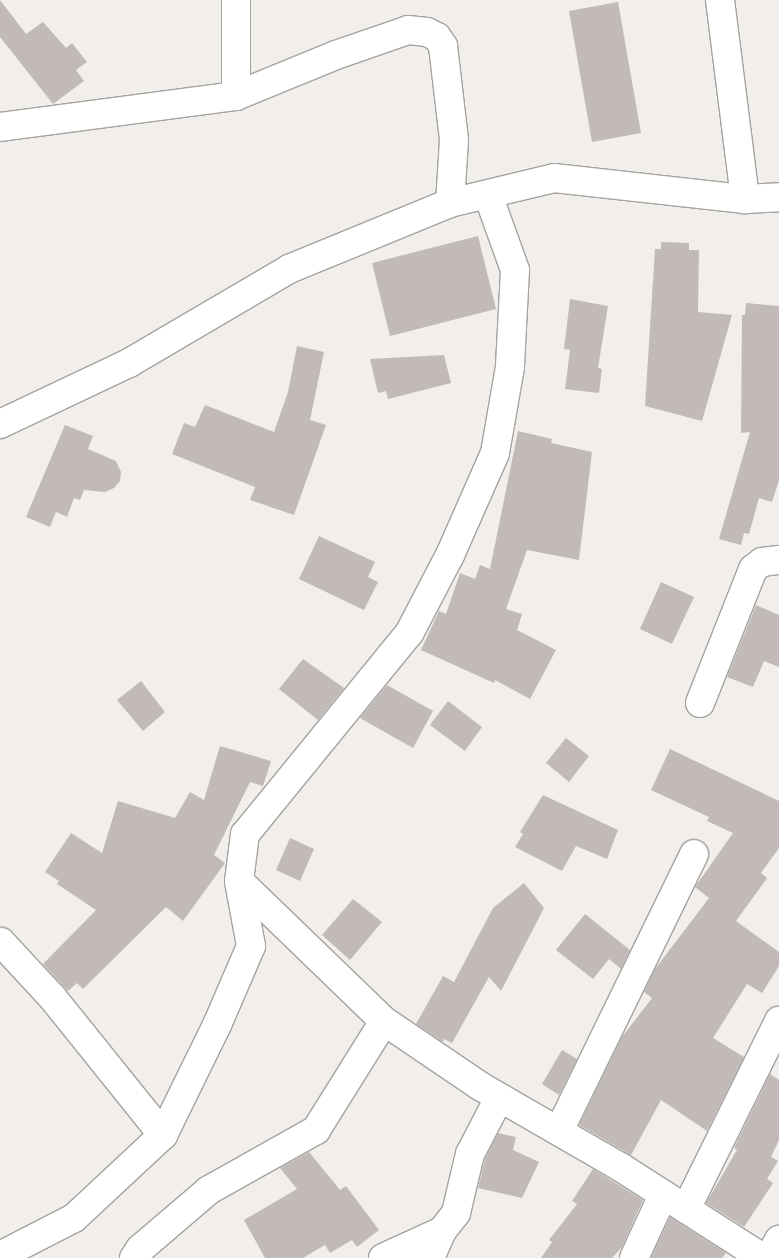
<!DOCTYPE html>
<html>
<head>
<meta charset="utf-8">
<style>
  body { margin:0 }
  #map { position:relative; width:779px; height:1258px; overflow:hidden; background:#f2eee9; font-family:"Sofia Sans Condensed",sans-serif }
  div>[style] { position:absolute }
  .building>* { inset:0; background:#c2bab6 }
  .roads { filter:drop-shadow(1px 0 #a3a3a3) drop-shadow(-1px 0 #a3a3a3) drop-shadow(0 1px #a3a3a3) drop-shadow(0 -1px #a3a3a3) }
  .minor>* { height:28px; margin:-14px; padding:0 14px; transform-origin:14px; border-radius:14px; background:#fff }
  span { translate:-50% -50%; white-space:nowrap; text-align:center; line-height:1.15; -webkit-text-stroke:5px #fff; paint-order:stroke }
</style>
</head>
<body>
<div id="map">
  <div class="building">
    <div style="clip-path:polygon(0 0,26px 34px,43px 22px,66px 48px,72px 43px,87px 62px,76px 70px,84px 81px,53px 104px,0 37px)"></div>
    <div style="clip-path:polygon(618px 2px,641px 133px,592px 142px,569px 11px)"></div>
    <div style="clip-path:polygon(478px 236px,496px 309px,390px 336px,372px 263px)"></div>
    <div style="clip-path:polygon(661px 242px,689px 243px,689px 250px,699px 250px,698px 312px,732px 315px,702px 421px,645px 406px,655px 249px,661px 249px)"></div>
    <div style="clip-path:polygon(570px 299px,608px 306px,598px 368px,602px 369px,599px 393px,565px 389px,570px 350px,564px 349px)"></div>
    <div style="clip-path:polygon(746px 303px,779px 306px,779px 480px,772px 502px,759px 498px,749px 534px,744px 533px,741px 545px,719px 539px,750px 432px,741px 433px,742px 315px,745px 315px)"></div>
    <div style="clip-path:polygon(297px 346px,324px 352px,310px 420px,326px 425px,294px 515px,250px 500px,255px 487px,172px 454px,184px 423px,195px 427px,205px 405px,274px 432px,288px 392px)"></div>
    <div style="clip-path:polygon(444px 355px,451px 383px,388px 399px,386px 391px,378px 393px,370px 359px)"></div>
    <div style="clip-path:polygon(65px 425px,93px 436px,88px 449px,116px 461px,121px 472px,120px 481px,114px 488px,105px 492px,84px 490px,80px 500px,74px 498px,67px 517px,56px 512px,50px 527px,26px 517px)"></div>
    <div style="clip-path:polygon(518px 431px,552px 439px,551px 443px,592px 452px,579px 560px,527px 550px,506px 609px,522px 614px,517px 630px,556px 650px,530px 699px,495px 680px,494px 683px,421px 650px,439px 611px,446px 614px,460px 573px,475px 579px,480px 565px,490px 569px)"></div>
    <div style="clip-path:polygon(319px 536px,375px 562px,368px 577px,378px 582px,364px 610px,299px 579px)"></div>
    <div style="clip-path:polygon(661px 582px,694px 597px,672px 644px,640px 629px)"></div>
    <div style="clip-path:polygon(756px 605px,779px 615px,779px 667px,764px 661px,753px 687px,727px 677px)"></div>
    <div style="clip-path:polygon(303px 659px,344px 688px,318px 720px,279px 689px)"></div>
    <div style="clip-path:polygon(141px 681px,165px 712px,143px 731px,117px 700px)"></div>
    <div style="clip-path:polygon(387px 685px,433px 711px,413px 748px,360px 718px)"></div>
    <div style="clip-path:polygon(448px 701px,482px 727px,465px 751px,430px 725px)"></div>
    <div style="clip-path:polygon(566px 738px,589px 756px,569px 782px,546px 763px)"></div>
    <div style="clip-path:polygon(220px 746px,271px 761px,263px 786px,250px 782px,214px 855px,225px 863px,183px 921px,166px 907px,83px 989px,77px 983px,68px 991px,43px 964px,96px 910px,57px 884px,59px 881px,45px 872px,71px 833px,102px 853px,118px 801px,175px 818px,190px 792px,204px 800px)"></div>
    <div style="clip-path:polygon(670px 749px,779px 801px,779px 848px,761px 873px,767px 878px,736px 921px,779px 952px,779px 966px,762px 993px,747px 984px,713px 1038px,744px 1057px,707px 1131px,661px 1100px,631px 1155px,579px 1125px,622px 1037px,652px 998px,644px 992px,655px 969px,709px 898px,695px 887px,733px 833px,707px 821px,709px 817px,651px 790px)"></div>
    <div style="clip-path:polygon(543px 795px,618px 830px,607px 859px,576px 846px,562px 871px,515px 847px,523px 834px,520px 832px)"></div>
    <div style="clip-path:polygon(290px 838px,314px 849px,300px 881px,276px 870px)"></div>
    <div style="clip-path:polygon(524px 883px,544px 908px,501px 991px,489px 977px,452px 1043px,444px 1039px,443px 1042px,416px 1024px,443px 976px,454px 982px,493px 908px)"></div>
    <div style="clip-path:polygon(353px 899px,382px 922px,350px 960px,322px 935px)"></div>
    <div style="clip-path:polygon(585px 914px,630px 950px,621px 969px,609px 959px,593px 979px,556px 950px)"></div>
    <div style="clip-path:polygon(562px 1050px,577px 1059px,559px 1095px,542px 1084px)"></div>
    <div style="clip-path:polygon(770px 1074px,779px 1080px,779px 1140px,771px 1157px,778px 1161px,767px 1179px,773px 1183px,744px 1227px,706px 1203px,737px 1150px,734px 1148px)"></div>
    <div style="clip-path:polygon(498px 1133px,516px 1137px,513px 1150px,539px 1162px,522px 1198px,478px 1188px,485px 1159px)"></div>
    <div style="clip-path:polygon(309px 1152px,340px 1190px,346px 1186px,379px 1230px,357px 1247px,352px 1240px,330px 1253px,325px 1245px,303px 1258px,265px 1258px,244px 1220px,297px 1189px,280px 1168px)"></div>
    <div style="clip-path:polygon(593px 1169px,643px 1200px,622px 1247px,612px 1258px,541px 1258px,552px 1242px,549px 1240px,577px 1204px,572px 1201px)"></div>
    <div style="clip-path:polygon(670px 1217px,679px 1223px,726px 1253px,722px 1258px,651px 1258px)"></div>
  </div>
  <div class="roads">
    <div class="minor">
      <div style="left:720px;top:0;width:201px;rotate:82.8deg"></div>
      <div style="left:236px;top:96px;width:96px;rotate:-90deg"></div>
      <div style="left:0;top:127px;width:238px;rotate:-7.5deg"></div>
      <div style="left:236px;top:96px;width:108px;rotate:-22.3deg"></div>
      <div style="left:336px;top:55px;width:76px;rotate:-19.1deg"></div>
      <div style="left:408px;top:30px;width:19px;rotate:6deg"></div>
      <div style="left:427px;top:32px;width:11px;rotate:27deg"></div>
      <div style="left:437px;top:37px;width:11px;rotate:56deg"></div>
      <div style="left:443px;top:46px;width:95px;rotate:83.3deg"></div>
      <div style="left:454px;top:140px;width:63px;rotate:93.6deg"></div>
      <div style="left:488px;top:195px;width:80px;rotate:70.2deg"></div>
      <div style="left:515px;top:270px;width:97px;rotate:93deg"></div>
      <div style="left:510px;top:367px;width:87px;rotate:99.9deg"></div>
      <div style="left:495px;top:453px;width:111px;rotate:113.8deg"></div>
      <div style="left:450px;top:555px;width:87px;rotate:117.5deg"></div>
      <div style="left:410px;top:632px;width:261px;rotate:129.2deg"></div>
      <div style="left:245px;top:834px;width:47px;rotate:97.3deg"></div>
      <div style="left:239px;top:881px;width:202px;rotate:44deg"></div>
      <div style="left:384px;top:1021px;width:116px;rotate:34.1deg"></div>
      <div style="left:480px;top:1086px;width:164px;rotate:30deg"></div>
      <div style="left:622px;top:1168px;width:167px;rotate:32.6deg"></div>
      <div style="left:0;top:424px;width:143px;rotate:-25.3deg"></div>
      <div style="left:129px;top:363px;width:186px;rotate:-30.4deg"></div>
      <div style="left:289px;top:269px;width:174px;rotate:-22.3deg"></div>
      <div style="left:450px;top:203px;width:107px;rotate:-13.5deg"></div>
      <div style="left:554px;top:178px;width:192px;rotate:6.3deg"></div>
      <div style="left:745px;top:199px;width:34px;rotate:-3deg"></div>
      <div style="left:700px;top:703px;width:144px;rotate:-68.4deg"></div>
      <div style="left:753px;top:569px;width:11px;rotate:-38deg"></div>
      <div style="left:762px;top:562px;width:17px;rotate:-7deg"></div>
      <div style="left:1px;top:942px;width:75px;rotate:47.2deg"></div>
      <div style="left:52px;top:997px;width:177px;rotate:51.2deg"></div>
      <div style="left:559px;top:1131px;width:308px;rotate:-64deg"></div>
      <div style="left:686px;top:1209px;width:210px;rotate:-63.7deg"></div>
      <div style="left:0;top:1256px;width:83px;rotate:-27.2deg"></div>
      <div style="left:74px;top:1218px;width:122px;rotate:-43deg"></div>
      <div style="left:163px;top:1135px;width:123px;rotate:-63.9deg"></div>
      <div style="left:217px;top:1025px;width:86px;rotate:-66.7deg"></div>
      <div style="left:251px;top:946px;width:66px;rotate:-100.5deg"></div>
      <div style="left:134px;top:1258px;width:11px;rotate:-56deg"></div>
      <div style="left:140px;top:1249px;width:91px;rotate:-40.5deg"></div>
      <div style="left:209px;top:1190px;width:123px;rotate:-29.3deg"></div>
      <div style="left:316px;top:1130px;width:128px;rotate:-58deg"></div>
      <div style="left:383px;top:1258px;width:65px;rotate:-24.6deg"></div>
      <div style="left:430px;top:1258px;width:30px;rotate:-66deg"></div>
      <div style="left:442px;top:1231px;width:23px;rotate:-52deg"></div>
      <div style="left:456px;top:1213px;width:61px;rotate:-76.7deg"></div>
      <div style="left:470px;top:1154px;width:63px;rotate:-62.6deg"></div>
      <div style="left:634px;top:1258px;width:69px;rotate:-65.3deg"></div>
      <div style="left:769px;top:1258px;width:21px;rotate:-61deg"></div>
    </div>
  </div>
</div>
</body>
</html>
